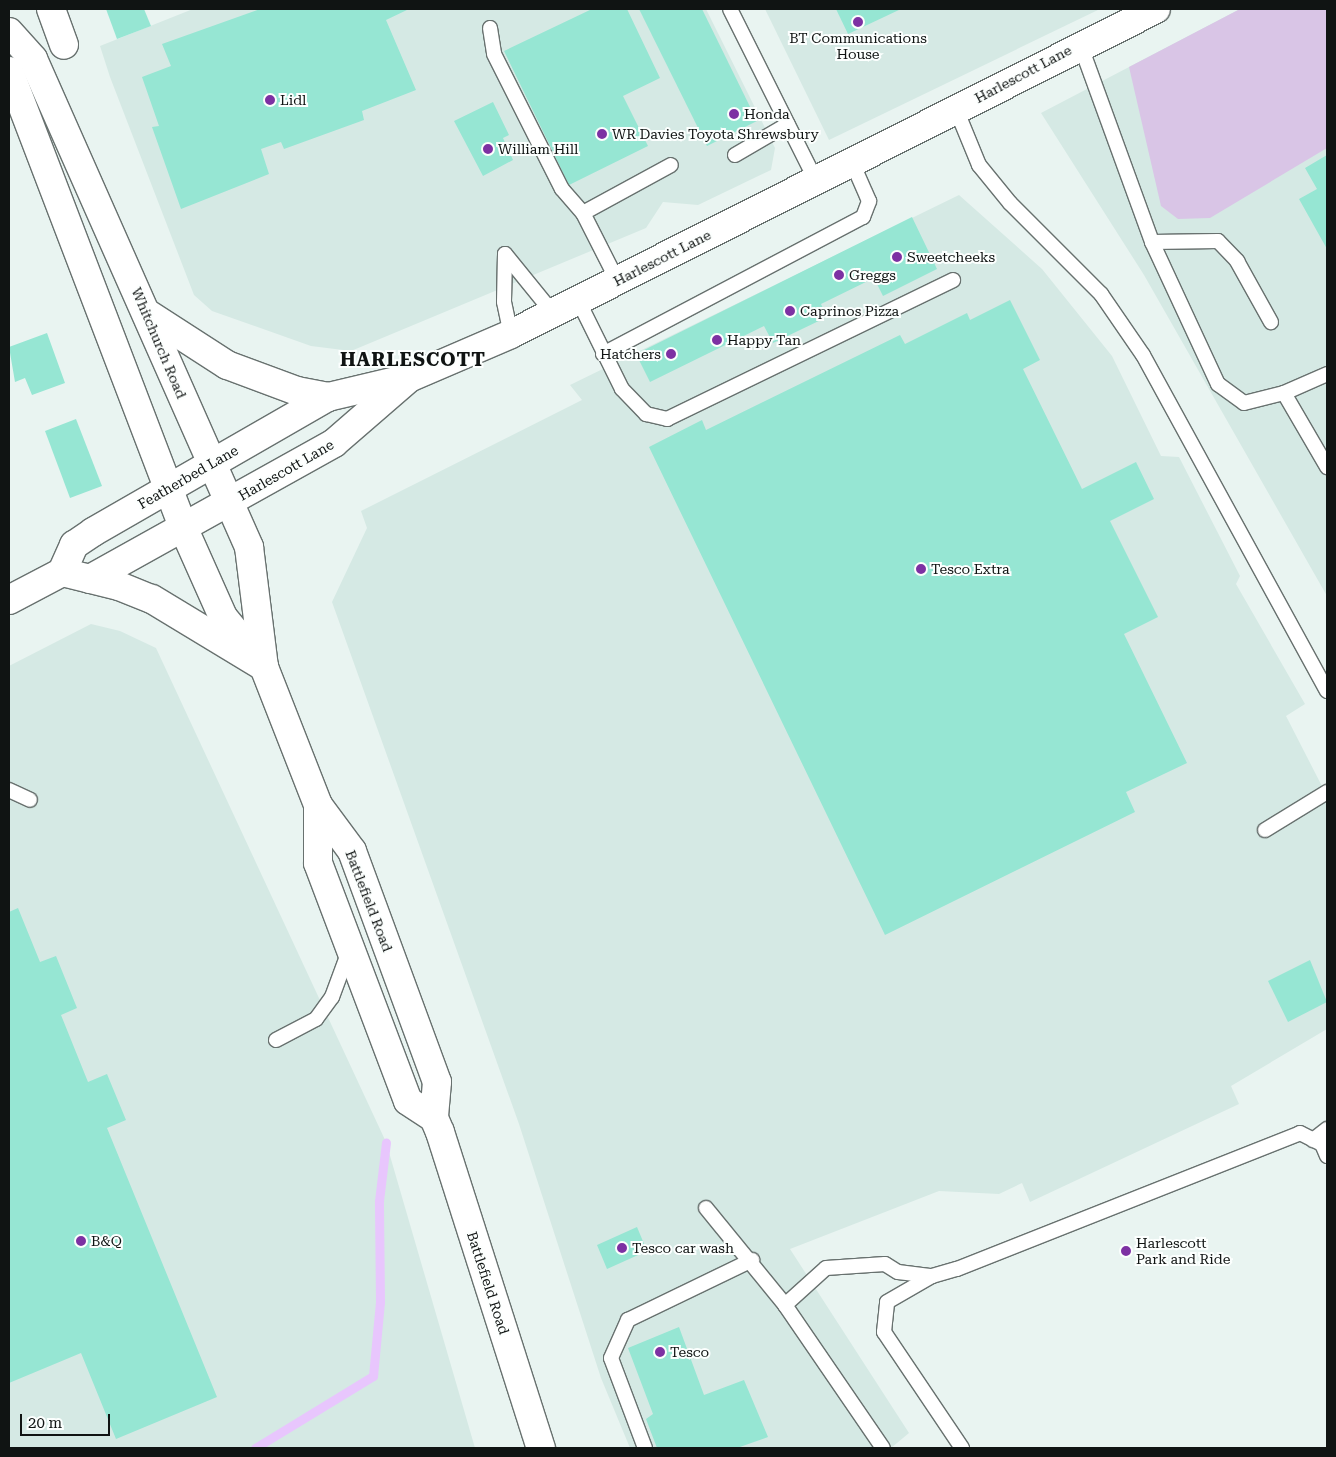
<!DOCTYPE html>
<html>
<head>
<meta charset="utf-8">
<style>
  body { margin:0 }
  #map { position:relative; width:1336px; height:1457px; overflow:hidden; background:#e9f4f1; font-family:"Roboto Serif",serif }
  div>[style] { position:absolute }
  .built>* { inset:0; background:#d5e9e4 }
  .green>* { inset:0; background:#d9c5e6 }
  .stream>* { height:9px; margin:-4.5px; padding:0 4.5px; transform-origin:4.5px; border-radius:4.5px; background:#e8c6fd }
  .building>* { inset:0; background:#96e6d3 }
  .roads { filter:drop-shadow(1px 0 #68716f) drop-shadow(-1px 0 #68716f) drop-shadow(0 1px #68716f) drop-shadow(0 -1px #68716f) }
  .lane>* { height:14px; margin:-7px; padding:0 7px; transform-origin:7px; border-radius:7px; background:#fff }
  .street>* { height:28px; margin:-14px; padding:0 14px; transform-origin:14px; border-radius:14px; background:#fff }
  .secondary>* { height:28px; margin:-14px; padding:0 14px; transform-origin:14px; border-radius:14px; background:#fff }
  .primary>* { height:28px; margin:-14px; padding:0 14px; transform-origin:14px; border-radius:14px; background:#fff }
  .dots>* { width:14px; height:14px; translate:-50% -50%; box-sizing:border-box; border:2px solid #fcfffe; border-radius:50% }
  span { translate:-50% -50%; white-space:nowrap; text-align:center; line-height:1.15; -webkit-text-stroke:4px #fcfffe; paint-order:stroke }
  .poi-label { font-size:14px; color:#101413 }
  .left { translate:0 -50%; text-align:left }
  .right { translate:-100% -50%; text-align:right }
  .street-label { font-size:14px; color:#101413 }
  .district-label { font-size:19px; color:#101413; font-weight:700; letter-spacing:1px }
  .frame { position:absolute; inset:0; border:10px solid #101413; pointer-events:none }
  .scale { position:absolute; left:20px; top:1414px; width:90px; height:22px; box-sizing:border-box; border:2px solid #101413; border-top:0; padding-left:6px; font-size:15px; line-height:18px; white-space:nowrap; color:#101413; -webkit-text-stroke:4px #fcfffe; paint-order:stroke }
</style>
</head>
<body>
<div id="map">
  <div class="built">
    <div style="clip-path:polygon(193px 9px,706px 9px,775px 148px,771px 170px,698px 205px,663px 202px,646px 228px,351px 351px,311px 346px,212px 311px,194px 295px,110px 77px,100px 46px)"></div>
    <div style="clip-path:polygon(765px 9px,1100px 9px,829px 140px)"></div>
    <div style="clip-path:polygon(1240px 9px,1327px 9px,1327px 596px,1144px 275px,1041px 113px)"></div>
    <div style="clip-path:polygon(959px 195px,1042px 269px,1112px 356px,1161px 456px,1179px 457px,1240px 576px,1236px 584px,1305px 704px,1286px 716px,1327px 796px,1327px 1029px,1231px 1086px,1239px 1104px,1030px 1202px,1022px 1183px,999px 1194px,939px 1191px,790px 1249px,909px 1433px,891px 1448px,630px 1448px,601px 1378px,519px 1124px,332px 602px,367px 528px,361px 511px,582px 400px,570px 385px)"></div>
    <div style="clip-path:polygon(91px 624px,120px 631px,156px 648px,386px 1142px,475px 1448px,9px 1448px,9px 666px)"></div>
  </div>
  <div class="green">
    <div style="clip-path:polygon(1240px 9px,1327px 9px,1327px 148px,1210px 218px,1178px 219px,1161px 206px,1129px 67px)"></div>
  </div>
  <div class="stream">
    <div style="left:255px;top:1448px;width:138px;rotate:-31.4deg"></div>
    <div style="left:373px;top:1376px;width:74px;rotate:-84.6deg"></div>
    <div style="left:380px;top:1302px;width:101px;rotate:-90.6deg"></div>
    <div style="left:379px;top:1201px;width:59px;rotate:-83.2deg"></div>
  </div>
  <div class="building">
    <div style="clip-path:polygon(106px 9px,144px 9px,151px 26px,117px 39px)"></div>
    <div style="clip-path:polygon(260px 9px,409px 9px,386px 20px,416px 90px,362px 111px,364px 120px,284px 149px,281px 142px,261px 149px,269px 174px,181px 209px,152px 127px,159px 126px,142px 77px,171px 66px,162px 44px)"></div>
    <div style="clip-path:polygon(592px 9px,627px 9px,660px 78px,623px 96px,648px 146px,569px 185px,504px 51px)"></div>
    <div style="clip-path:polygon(639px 9px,702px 9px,757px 121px,707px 146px)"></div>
    <div style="clip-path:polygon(836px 9px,901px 9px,848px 34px)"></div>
    <div style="clip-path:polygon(493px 102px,509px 135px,503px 138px,513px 160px,483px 176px,454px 121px)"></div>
    <div style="clip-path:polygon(1327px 155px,1327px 249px,1299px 199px,1317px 189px,1305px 168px)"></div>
    <div style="clip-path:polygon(912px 217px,937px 269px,883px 296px,874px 278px,821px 304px,827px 317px,773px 343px,764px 326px,650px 382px,636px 354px)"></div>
    <div style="clip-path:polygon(1010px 300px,1040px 360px,1023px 369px,1082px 489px,1136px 462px,1154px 499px,1110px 521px,1158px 617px,1124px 634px,1187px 763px,1126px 792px,1135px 812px,885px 935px,649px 447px,702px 420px,706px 430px,900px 335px,905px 344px,967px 313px,970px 320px)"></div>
    <div style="clip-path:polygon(47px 333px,65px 383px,32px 395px,25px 378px,15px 382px,9px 347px)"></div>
    <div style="clip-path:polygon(76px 419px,102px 486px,70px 498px,45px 431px)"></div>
    <div style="clip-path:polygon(18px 908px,40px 962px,56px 956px,77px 1008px,61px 1015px,88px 1082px,107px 1074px,126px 1120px,107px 1128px,217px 1397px,116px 1439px,81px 1353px,9px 1383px,9px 912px)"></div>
    <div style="clip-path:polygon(1310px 960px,1327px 1002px,1288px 1022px,1268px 981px)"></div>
    <div style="clip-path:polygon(637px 1227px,647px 1251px,607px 1269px,597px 1245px)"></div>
    <div style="clip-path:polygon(679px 1327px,704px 1395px,744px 1380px,768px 1437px,737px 1448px,657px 1448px,646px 1419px,653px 1414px,628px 1348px)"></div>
  </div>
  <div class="roads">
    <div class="lane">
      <div style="left:730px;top:9px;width:192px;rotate:63.4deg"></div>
      <div style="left:490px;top:28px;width:26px;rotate:81deg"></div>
      <div style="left:494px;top:54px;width:151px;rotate:63.3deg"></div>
      <div style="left:562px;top:189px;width:32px;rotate:49deg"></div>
      <div style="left:583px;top:213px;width:75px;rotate:63.1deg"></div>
      <div style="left:1080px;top:44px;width:211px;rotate:70deg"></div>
      <div style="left:1152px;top:242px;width:157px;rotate:65.1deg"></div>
      <div style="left:1218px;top:384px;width:32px;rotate:36deg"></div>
      <div style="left:1244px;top:403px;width:41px;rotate:-14deg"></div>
      <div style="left:1284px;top:393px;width:47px;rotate:-23.8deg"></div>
      <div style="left:956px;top:109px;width:61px;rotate:67.7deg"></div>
      <div style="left:979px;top:165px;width:49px;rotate:50.8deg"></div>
      <div style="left:1010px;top:203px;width:129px;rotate:45deg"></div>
      <div style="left:1101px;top:294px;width:74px;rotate:55.5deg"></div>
      <div style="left:1143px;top:355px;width:383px;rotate:61.3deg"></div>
      <div style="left:735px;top:155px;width:61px;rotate:-30.3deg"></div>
      <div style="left:583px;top:213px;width:100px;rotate:-28.6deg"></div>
      <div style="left:1152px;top:242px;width:66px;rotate:-0.9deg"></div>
      <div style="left:1218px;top:241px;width:28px;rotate:46deg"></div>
      <div style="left:1237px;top:261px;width:70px;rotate:60.9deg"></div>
      <div style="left:505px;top:254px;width:48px;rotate:91.2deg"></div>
      <div style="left:504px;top:302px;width:33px;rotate:78deg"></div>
      <div style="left:505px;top:254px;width:76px;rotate:50.9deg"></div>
      <div style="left:578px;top:300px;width:99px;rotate:63.7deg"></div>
      <div style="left:622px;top:389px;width:35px;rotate:46deg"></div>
      <div style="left:646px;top:414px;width:22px;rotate:13deg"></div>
      <div style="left:667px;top:419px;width:318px;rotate:-25.9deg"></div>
      <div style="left:603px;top:354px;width:294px;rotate:-27.8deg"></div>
      <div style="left:863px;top:217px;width:17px;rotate:-69deg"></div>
      <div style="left:869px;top:201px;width:43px;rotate:-113.6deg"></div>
      <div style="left:1284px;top:393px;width:86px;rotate:59.8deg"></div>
      <div style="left:9px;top:790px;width:23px;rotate:25deg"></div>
      <div style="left:1265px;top:830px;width:73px;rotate:-31.5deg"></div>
      <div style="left:276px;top:1040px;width:45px;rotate:-27.7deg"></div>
      <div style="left:316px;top:1019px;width:27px;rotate:-54deg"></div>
      <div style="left:332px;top:997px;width:49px;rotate:-69.7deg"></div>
      <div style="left:1313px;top:1140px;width:18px;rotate:-38deg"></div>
      <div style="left:706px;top:1208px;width:125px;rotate:50.8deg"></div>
      <div style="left:785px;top:1305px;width:173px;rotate:55.6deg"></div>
      <div style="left:785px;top:1305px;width:55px;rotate:-42.1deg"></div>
      <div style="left:826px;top:1268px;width:59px;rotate:-3.9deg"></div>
      <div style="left:885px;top:1264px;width:15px;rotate:32deg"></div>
      <div style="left:898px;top:1272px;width:34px;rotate:7deg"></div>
      <div style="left:645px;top:1448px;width:96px;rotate:-110.7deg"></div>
      <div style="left:611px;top:1358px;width:42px;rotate:-65.9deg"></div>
      <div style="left:628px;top:1320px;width:138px;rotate:-25.8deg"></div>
      <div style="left:962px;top:1448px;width:140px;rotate:-123.9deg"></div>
      <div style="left:884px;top:1332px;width:30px;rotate:-84deg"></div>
      <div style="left:887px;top:1302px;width:52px;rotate:-30deg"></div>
      <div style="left:932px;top:1276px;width:26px;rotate:-16deg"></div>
      <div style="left:957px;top:1269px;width:369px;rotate:-21.6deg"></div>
      <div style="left:1300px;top:1133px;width:25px;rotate:27deg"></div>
      <div style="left:1322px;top:1144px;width:13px;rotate:67deg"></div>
    </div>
    <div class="street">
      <div style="left:51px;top:9px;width:38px;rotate:70deg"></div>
    </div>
    <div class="secondary">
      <div style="left:148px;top:314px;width:94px;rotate:32.8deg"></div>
      <div style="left:227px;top:365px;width:75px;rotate:20.4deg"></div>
      <div style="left:297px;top:391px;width:32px;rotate:11deg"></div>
      <div style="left:328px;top:397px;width:78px;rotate:-13.3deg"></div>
      <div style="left:62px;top:572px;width:30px;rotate:-66deg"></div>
      <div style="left:74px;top:545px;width:23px;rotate:-34deg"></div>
      <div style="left:93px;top:532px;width:271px;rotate:-29.9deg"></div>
      <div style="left:90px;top:579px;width:279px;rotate:-29.1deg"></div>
      <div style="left:334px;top:443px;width:99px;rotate:-40.9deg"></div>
      <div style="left:409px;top:378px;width:111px;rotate:-23.3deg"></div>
      <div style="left:511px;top:334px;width:722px;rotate:-26.74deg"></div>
      <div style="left:9px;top:600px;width:60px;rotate:-27.8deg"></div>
      <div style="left:62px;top:572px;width:59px;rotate:13.8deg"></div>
      <div style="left:119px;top:586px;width:35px;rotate:22deg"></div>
      <div style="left:152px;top:599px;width:127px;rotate:31.2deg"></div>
    </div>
    <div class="primary">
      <div style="left:9px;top:32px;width:36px;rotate:48deg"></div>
      <div style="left:33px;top:59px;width:534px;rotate:66.12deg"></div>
      <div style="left:249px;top:547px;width:121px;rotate:82.9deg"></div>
      <div style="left:9px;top:71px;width:488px;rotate:69.1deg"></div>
      <div style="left:183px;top:527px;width:98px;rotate:66deg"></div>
      <div style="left:223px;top:617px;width:65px;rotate:50.6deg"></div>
      <div style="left:264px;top:667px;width:148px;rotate:68.6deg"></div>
      <div style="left:318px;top:805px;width:57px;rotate:53.5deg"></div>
      <div style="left:352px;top:851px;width:246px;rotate:69.8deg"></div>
      <div style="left:437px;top:1082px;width:36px;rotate:95deg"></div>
      <div style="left:318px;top:805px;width:58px;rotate:90deg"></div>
      <div style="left:318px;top:863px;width:254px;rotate:69.3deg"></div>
      <div style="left:408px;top:1101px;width:31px;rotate:33deg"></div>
      <div style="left:434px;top:1118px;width:15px;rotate:67deg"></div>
      <div style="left:440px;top:1132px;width:332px;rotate:72.3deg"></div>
    </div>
  </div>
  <div class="dots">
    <div style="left:858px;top:22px;background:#7d31a3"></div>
    <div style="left:270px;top:100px;background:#7d31a3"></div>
    <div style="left:734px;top:114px;background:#7d31a3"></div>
    <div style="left:602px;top:134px;background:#7d31a3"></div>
    <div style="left:488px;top:149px;background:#7d31a3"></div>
    <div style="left:897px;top:257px;background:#7d31a3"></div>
    <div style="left:839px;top:275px;background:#7d31a3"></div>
    <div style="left:790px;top:311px;background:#7d31a3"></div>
    <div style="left:717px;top:340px;background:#7d31a3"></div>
    <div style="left:671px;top:354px;background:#7d31a3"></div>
    <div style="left:921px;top:569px;background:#7d31a3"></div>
    <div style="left:81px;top:1241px;background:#7d31a3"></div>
    <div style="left:622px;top:1248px;background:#7d31a3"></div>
    <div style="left:1126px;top:1251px;background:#7d31a3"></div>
    <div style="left:660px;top:1352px;background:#7d31a3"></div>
  </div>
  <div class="poi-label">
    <span style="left:858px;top:46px">BT Communications<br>House</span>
    <span class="left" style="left:280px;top:100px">Lidl</span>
    <span class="left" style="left:744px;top:114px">Honda</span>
    <span class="left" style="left:612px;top:134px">WR Davies Toyota Shrewsbury</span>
    <span class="left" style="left:498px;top:149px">William Hill</span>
    <span class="left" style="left:907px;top:257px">Sweetcheeks</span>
    <span class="left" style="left:849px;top:275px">Greggs</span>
    <span class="left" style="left:800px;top:311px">Caprinos Pizza</span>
    <span class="left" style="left:727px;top:340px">Happy Tan</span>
    <span class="right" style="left:661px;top:354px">Hatchers</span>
    <span class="left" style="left:931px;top:569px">Tesco Extra</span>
    <span class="left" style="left:91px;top:1241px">B&amp;Q</span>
    <span class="left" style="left:1136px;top:1251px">Harlescott<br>Park and Ride</span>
    <span class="left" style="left:632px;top:1248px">Tesco car wash</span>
    <span class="left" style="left:670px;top:1352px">Tesco</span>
  </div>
  <div class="street-label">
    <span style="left:1023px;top:74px;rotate:-28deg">Harlescott Lane</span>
    <span style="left:662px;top:258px;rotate:-27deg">Harlescott Lane</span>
    <span style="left:159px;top:343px;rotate:67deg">Whitchurch Road</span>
    <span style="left:286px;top:470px;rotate:-30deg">Harlescott Lane</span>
    <span style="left:188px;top:477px;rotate:-30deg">Featherbed Lane</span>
    <span style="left:369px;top:901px;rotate:69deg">Battlefield Road</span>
    <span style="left:488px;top:1283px;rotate:72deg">Battlefield Road</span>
  </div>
  <div class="district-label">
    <span style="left:413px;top:360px">HARLESCOTT</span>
  </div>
  <div class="frame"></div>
  <div class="scale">20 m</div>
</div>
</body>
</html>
